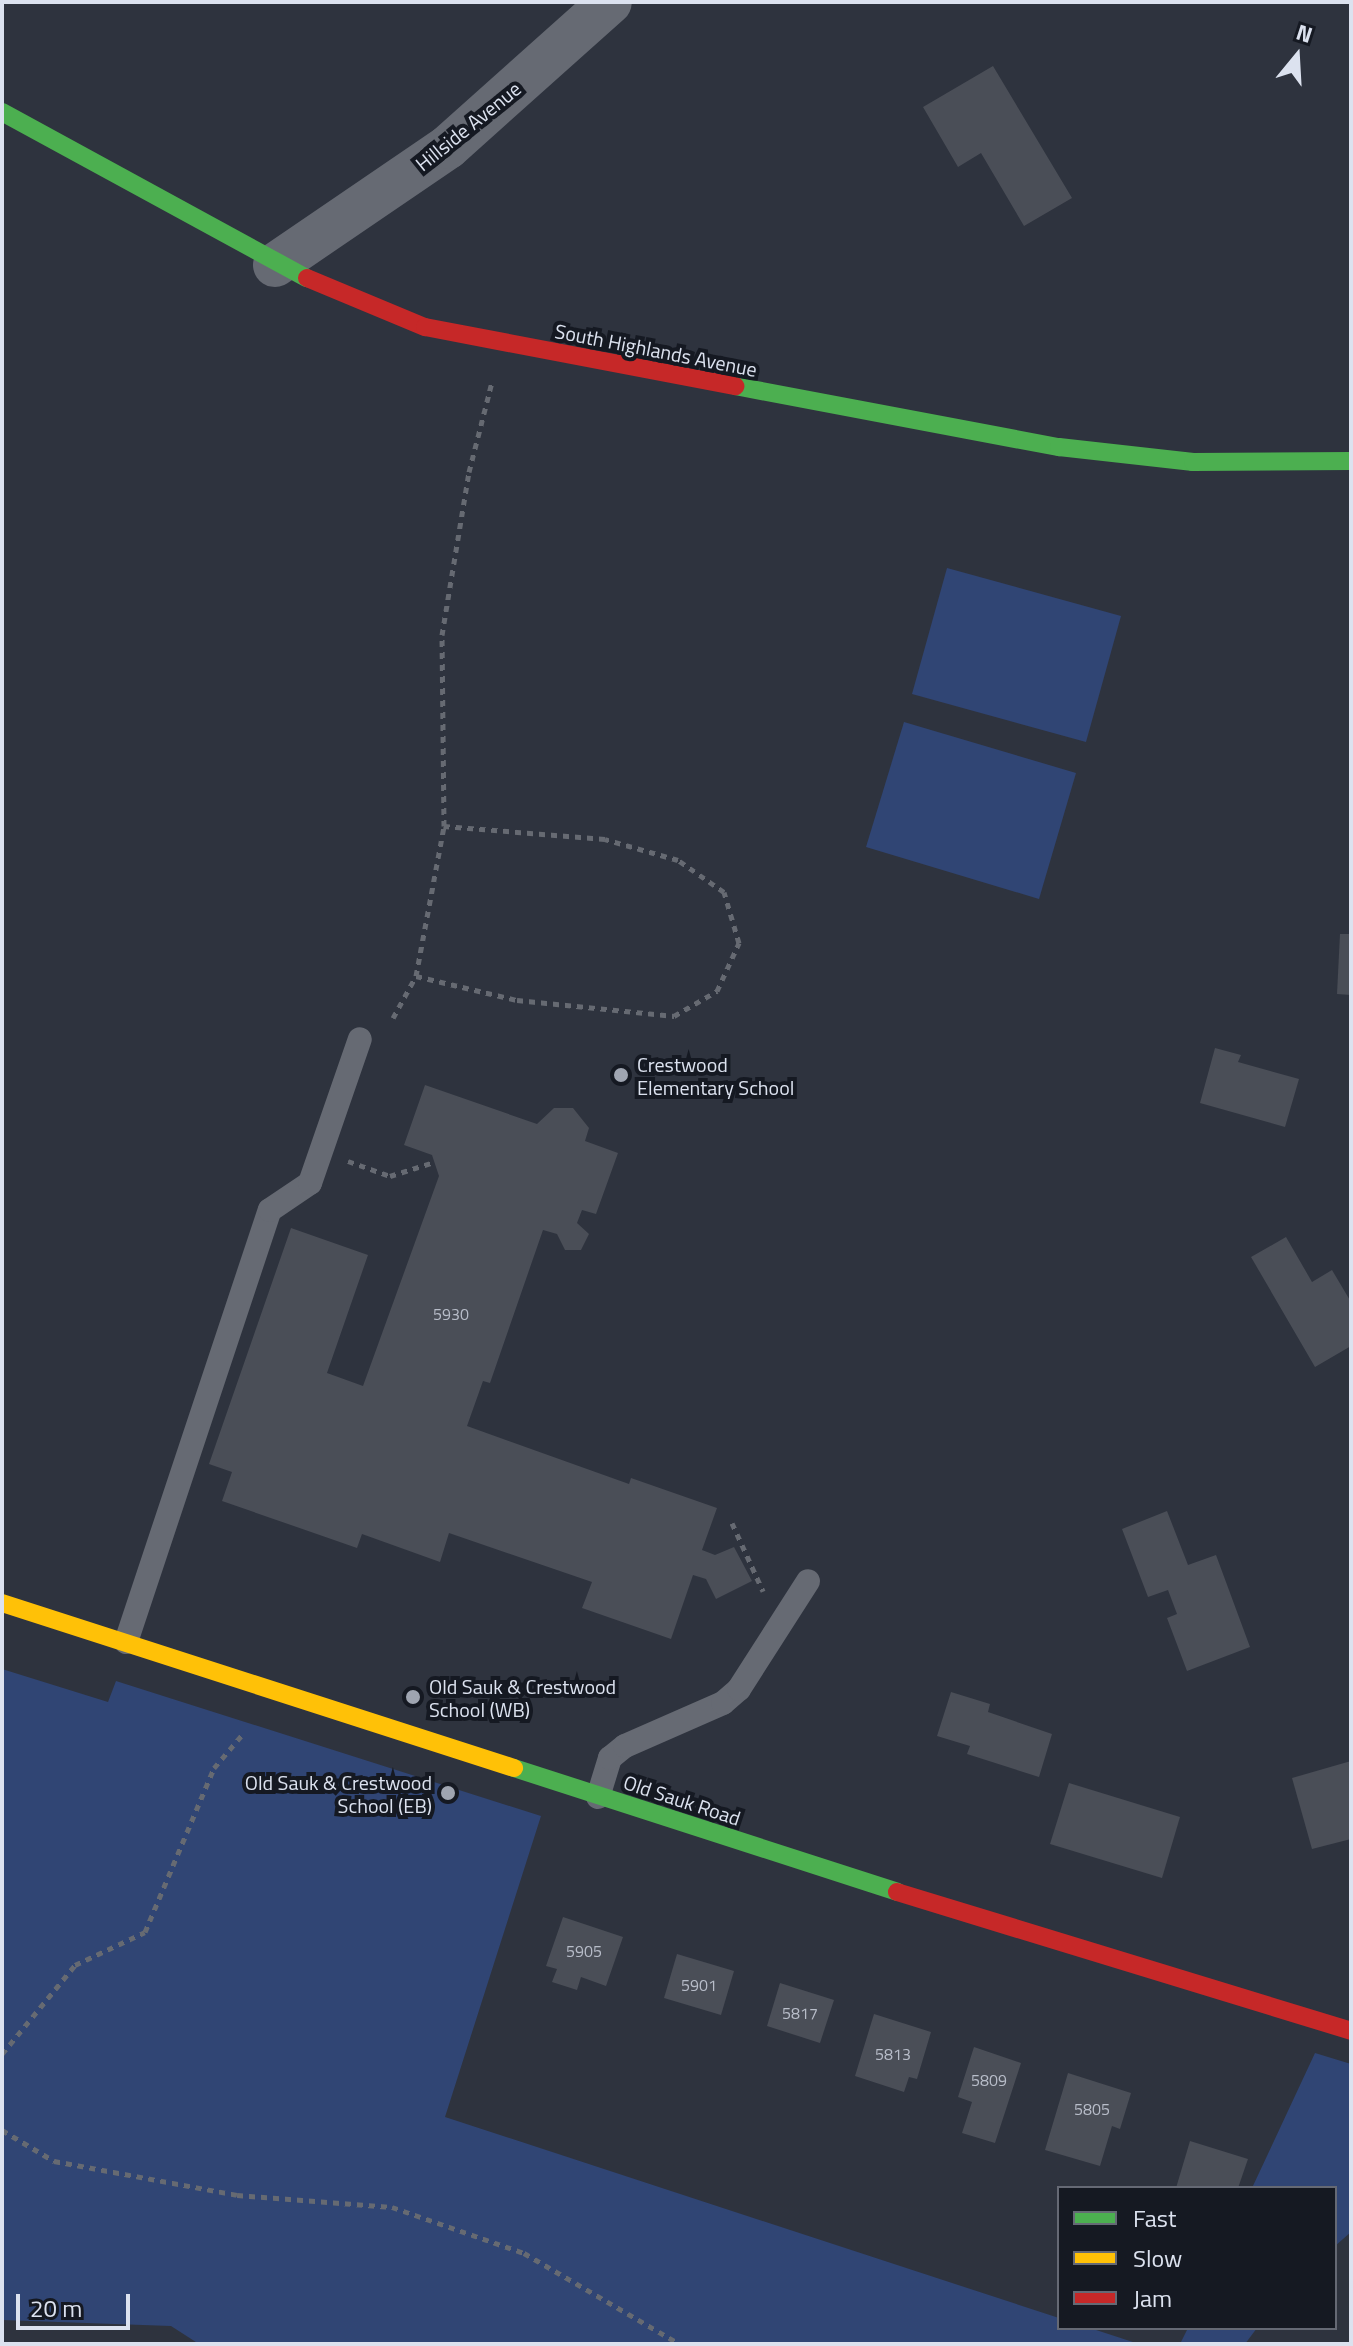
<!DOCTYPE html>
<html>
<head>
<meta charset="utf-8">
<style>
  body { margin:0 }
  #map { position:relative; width:1353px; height:2346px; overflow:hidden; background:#2e333e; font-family:"Titillium Web",sans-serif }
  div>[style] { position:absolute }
  .green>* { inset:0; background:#304574 }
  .building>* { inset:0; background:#4a4e57 }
  .path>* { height:5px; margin-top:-2.5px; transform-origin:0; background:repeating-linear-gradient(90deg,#666a72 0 6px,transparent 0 12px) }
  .lane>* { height:24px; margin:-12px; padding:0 12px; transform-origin:12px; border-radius:12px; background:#666a73 }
  .street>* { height:44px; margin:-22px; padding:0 22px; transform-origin:22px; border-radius:22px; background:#666a73 }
  .fast>* { height:18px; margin:-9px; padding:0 9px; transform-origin:9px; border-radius:9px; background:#4caf50 }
  .slow>* { height:18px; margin:-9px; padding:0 9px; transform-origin:9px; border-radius:9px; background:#ffc107 }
  .jam>* { height:18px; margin:-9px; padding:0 9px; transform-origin:9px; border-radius:9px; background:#c62828 }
  .dots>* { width:22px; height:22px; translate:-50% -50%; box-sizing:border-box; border:4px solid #151922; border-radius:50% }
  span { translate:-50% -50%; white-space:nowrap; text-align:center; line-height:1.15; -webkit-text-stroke:8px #151922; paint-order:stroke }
  .number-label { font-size:16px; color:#b8bdc9 }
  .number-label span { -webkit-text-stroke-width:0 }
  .street-label { font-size:20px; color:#dce2ef }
  .poi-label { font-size:20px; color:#dce2ef }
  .left { translate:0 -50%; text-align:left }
  .right { translate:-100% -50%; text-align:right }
  .frame { position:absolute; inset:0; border:4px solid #dce2ef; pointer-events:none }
  .legend { position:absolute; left:1057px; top:2186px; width:280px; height:144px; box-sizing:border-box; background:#151922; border:2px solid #656974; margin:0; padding:10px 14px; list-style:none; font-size:24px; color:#dce2ef }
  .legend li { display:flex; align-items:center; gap:16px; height:40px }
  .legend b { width:40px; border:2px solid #656974 }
  .north { position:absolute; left:1257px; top:16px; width:80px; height:80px; -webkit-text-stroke:6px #151922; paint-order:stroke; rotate:18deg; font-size:22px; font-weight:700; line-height:32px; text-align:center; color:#dce2ef }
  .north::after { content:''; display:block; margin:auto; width:28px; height:36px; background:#dce2ef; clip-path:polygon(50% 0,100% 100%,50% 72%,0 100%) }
  .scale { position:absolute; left:16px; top:2294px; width:114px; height:36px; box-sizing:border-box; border:4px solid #dce2ef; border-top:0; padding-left:10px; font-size:24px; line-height:28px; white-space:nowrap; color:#dce2ef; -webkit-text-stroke:6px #151922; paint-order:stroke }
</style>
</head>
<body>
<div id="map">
  <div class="green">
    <div style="clip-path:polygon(947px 568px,1121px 616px,1086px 742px,912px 694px)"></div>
    <div style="clip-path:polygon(904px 722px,1076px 773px,1039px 899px,866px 847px)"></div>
    <div style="clip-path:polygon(2px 1669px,108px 1702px,116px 1681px,541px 1816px,445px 2117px,1059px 2318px,1059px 2328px,1090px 2328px,1139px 2344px,199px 2344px,171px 2326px,2px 2320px)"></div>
    <div style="clip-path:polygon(1315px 2053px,1351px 2064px,1351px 2232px,1335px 2246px,1335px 2188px,1252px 2188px)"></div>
    <div style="clip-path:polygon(1188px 2328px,1257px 2328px,1245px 2344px,1180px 2344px)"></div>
  </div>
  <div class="building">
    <div style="clip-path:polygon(993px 66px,1072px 198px,1024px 226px,981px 153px,958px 167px,923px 107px)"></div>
    <div style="clip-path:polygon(1340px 934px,1351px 934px,1351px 995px,1337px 994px)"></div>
    <div style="clip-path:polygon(1215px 1048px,1241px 1055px,1238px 1062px,1299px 1079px,1285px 1127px,1200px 1103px)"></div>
    <div style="clip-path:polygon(425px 1085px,537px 1124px,554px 1108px,573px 1108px,589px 1128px,585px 1141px,618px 1153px,596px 1214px,582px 1210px,577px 1223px,589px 1234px,581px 1250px,565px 1250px,557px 1234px,543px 1230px,490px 1383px,483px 1381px,467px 1426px,629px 1484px,631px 1478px,717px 1508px,702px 1550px,715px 1555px,734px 1547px,752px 1581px,716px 1599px,706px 1579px,693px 1575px,671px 1639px,582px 1608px,592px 1582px,449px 1533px,440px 1562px,362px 1534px,357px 1548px,222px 1501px,232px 1472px,209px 1464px,291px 1228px,368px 1255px,327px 1373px,363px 1386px,439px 1176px,432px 1155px,404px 1145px)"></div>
    <div style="clip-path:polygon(1286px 1237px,1312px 1282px,1332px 1270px,1351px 1302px,1351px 1346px,1315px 1367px,1251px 1257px)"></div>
    <div style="clip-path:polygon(1167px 1511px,1188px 1565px,1216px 1555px,1250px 1647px,1187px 1671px,1167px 1618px,1177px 1614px,1168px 1590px,1148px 1597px,1122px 1529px)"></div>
    <div style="clip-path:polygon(951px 1692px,990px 1704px,988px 1712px,1052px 1734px,1039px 1777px,967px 1754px,970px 1746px,937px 1736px)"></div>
    <div style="clip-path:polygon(1351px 1761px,1351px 1839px,1312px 1849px,1292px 1778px)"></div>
    <div style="clip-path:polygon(1069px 1783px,1180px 1817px,1162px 1878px,1050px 1844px)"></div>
    <div style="clip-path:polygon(563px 1917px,623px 1937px,606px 1986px,581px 1977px,577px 1990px,552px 1982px,557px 1969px,546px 1966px)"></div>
    <div style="clip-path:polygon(677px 1954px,734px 1971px,721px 2015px,664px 1998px)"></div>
    <div style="clip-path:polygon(780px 1983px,834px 2000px,820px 2043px,767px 2026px)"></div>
    <div style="clip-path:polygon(874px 2014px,931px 2032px,917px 2079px,909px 2077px,904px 2092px,855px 2076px)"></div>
    <div style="clip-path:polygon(974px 2047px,1021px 2063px,995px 2143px,962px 2133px,972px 2102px,958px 2097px)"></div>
    <div style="clip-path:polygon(1068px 2073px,1131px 2093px,1120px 2129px,1112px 2126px,1100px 2166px,1045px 2150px)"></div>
    <div style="clip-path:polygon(1190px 2141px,1248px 2159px,1238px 2188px,1176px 2188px)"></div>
  </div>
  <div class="path">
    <div style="left:416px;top:976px;width:104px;rotate:13.4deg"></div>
    <div style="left:517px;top:1000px;width:158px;rotate:5.8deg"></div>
    <div style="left:674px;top:1016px;width:50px;rotate:-30.2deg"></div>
    <div style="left:717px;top:991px;width:53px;rotate:-65.4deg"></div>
    <div style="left:739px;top:943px;width:53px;rotate:-106.4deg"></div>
    <div style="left:724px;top:892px;width:56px;rotate:-145.2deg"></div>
    <div style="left:678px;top:860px;width:76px;rotate:-164deg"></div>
    <div style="left:605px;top:839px;width:162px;rotate:-175.4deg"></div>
    <div style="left:393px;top:1018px;width:48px;rotate:-61.3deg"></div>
    <div style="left:416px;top:976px;width:153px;rotate:-79.4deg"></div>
    <div style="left:444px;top:826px;width:191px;rotate:-90.6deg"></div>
    <div style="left:442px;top:635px;width:165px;rotate:-80.6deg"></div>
    <div style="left:469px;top:472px;width:93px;rotate:-75.7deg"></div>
    <div style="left:348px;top:1161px;width:45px;rotate:19.7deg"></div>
    <div style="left:390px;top:1176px;width:46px;rotate:-17.7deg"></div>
    <div style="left:732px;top:1523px;width:75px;rotate:65.5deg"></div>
    <div style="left:2px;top:2054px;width:115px;rotate:-50.6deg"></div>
    <div style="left:75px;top:1965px;width:77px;rotate:-25.2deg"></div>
    <div style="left:145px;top:1932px;width:178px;rotate:-67.2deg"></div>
    <div style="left:214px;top:1768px;width:43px;rotate:-49.7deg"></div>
    <div style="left:2px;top:2130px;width:61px;rotate:30.8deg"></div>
    <div style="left:54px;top:2161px;width:186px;rotate:10.5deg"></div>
    <div style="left:237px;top:2195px;width:155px;rotate:4.4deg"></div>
    <div style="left:392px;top:2207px;width:140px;rotate:19.2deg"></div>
    <div style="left:524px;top:2253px;width:181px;rotate:30.3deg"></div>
  </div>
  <div class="lane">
    <div style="left:126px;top:1642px;width:455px;rotate:-71.6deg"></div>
    <div style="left:270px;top:1210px;width:48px;rotate:-34deg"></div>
    <div style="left:310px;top:1183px;width:152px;rotate:-70.9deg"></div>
    <div style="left:598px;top:1797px;width:41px;rotate:-72.9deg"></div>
    <div style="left:610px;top:1758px;width:19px;rotate:-39deg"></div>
    <div style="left:625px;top:1746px;width:107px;rotate:-23.7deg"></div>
    <div style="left:723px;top:1703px;width:21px;rotate:-41deg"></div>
    <div style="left:739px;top:1689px;width:128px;rotate:-57.4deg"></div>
  </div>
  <div class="street">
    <div style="left:275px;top:265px;width:209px;rotate:-34.3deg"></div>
    <div style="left:448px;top:147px;width:217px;rotate:-41.8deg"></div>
  </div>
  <div class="fast">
    <div style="left:2px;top:112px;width:347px;rotate:28.6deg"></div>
    <div style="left:735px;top:386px;width:330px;rotate:10.7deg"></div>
    <div style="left:1059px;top:447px;width:135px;rotate:6.4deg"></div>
    <div style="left:1193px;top:462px;width:158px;rotate:-0.4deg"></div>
    <div style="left:514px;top:1768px;width:403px;rotate:17.9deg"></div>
  </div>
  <div class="slow">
    <div style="left:2px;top:1603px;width:538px;rotate:17.86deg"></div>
  </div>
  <div class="jam">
    <div style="left:307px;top:278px;width:128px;rotate:22.6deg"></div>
    <div style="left:425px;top:327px;width:316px;rotate:10.8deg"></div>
    <div style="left:897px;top:1892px;width:475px;rotate:17deg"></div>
  </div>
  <div class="dots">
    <div style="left:621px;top:1075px;background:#9fa5b1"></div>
    <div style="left:413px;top:1697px;background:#9fa5b1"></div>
    <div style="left:448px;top:1793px;background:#9fa5b1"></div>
  </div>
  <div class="number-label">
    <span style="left:451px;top:1314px">5930</span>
    <span style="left:584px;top:1951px">5905</span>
    <span style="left:699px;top:1985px">5901</span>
    <span style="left:800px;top:2013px">5817</span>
    <span style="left:893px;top:2054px">5813</span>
    <span style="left:989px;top:2080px">5809</span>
    <span style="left:1092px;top:2109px">5805</span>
  </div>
  <div class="street-label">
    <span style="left:468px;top:126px;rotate:-39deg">Hillside Avenue</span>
    <span style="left:656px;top:350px;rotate:11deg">South Highlands Avenue</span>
    <span style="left:682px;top:1800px;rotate:18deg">Old Sauk Road</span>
  </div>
  <div class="poi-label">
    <span class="left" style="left:637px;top:1076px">Crestwood<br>Elementary School</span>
    <span class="left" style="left:429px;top:1698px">Old Sauk &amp; Crestwood<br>School (WB)</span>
    <span class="right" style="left:432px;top:1794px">Old Sauk &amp; Crestwood<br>School (EB)</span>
  </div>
  <div class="frame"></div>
  <ul class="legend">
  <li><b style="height:10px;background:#4caf50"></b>Fast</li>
  <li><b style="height:10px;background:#ffc107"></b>Slow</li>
  <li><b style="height:10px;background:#c62828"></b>Jam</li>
  </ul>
  <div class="north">N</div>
  <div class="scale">20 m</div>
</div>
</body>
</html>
